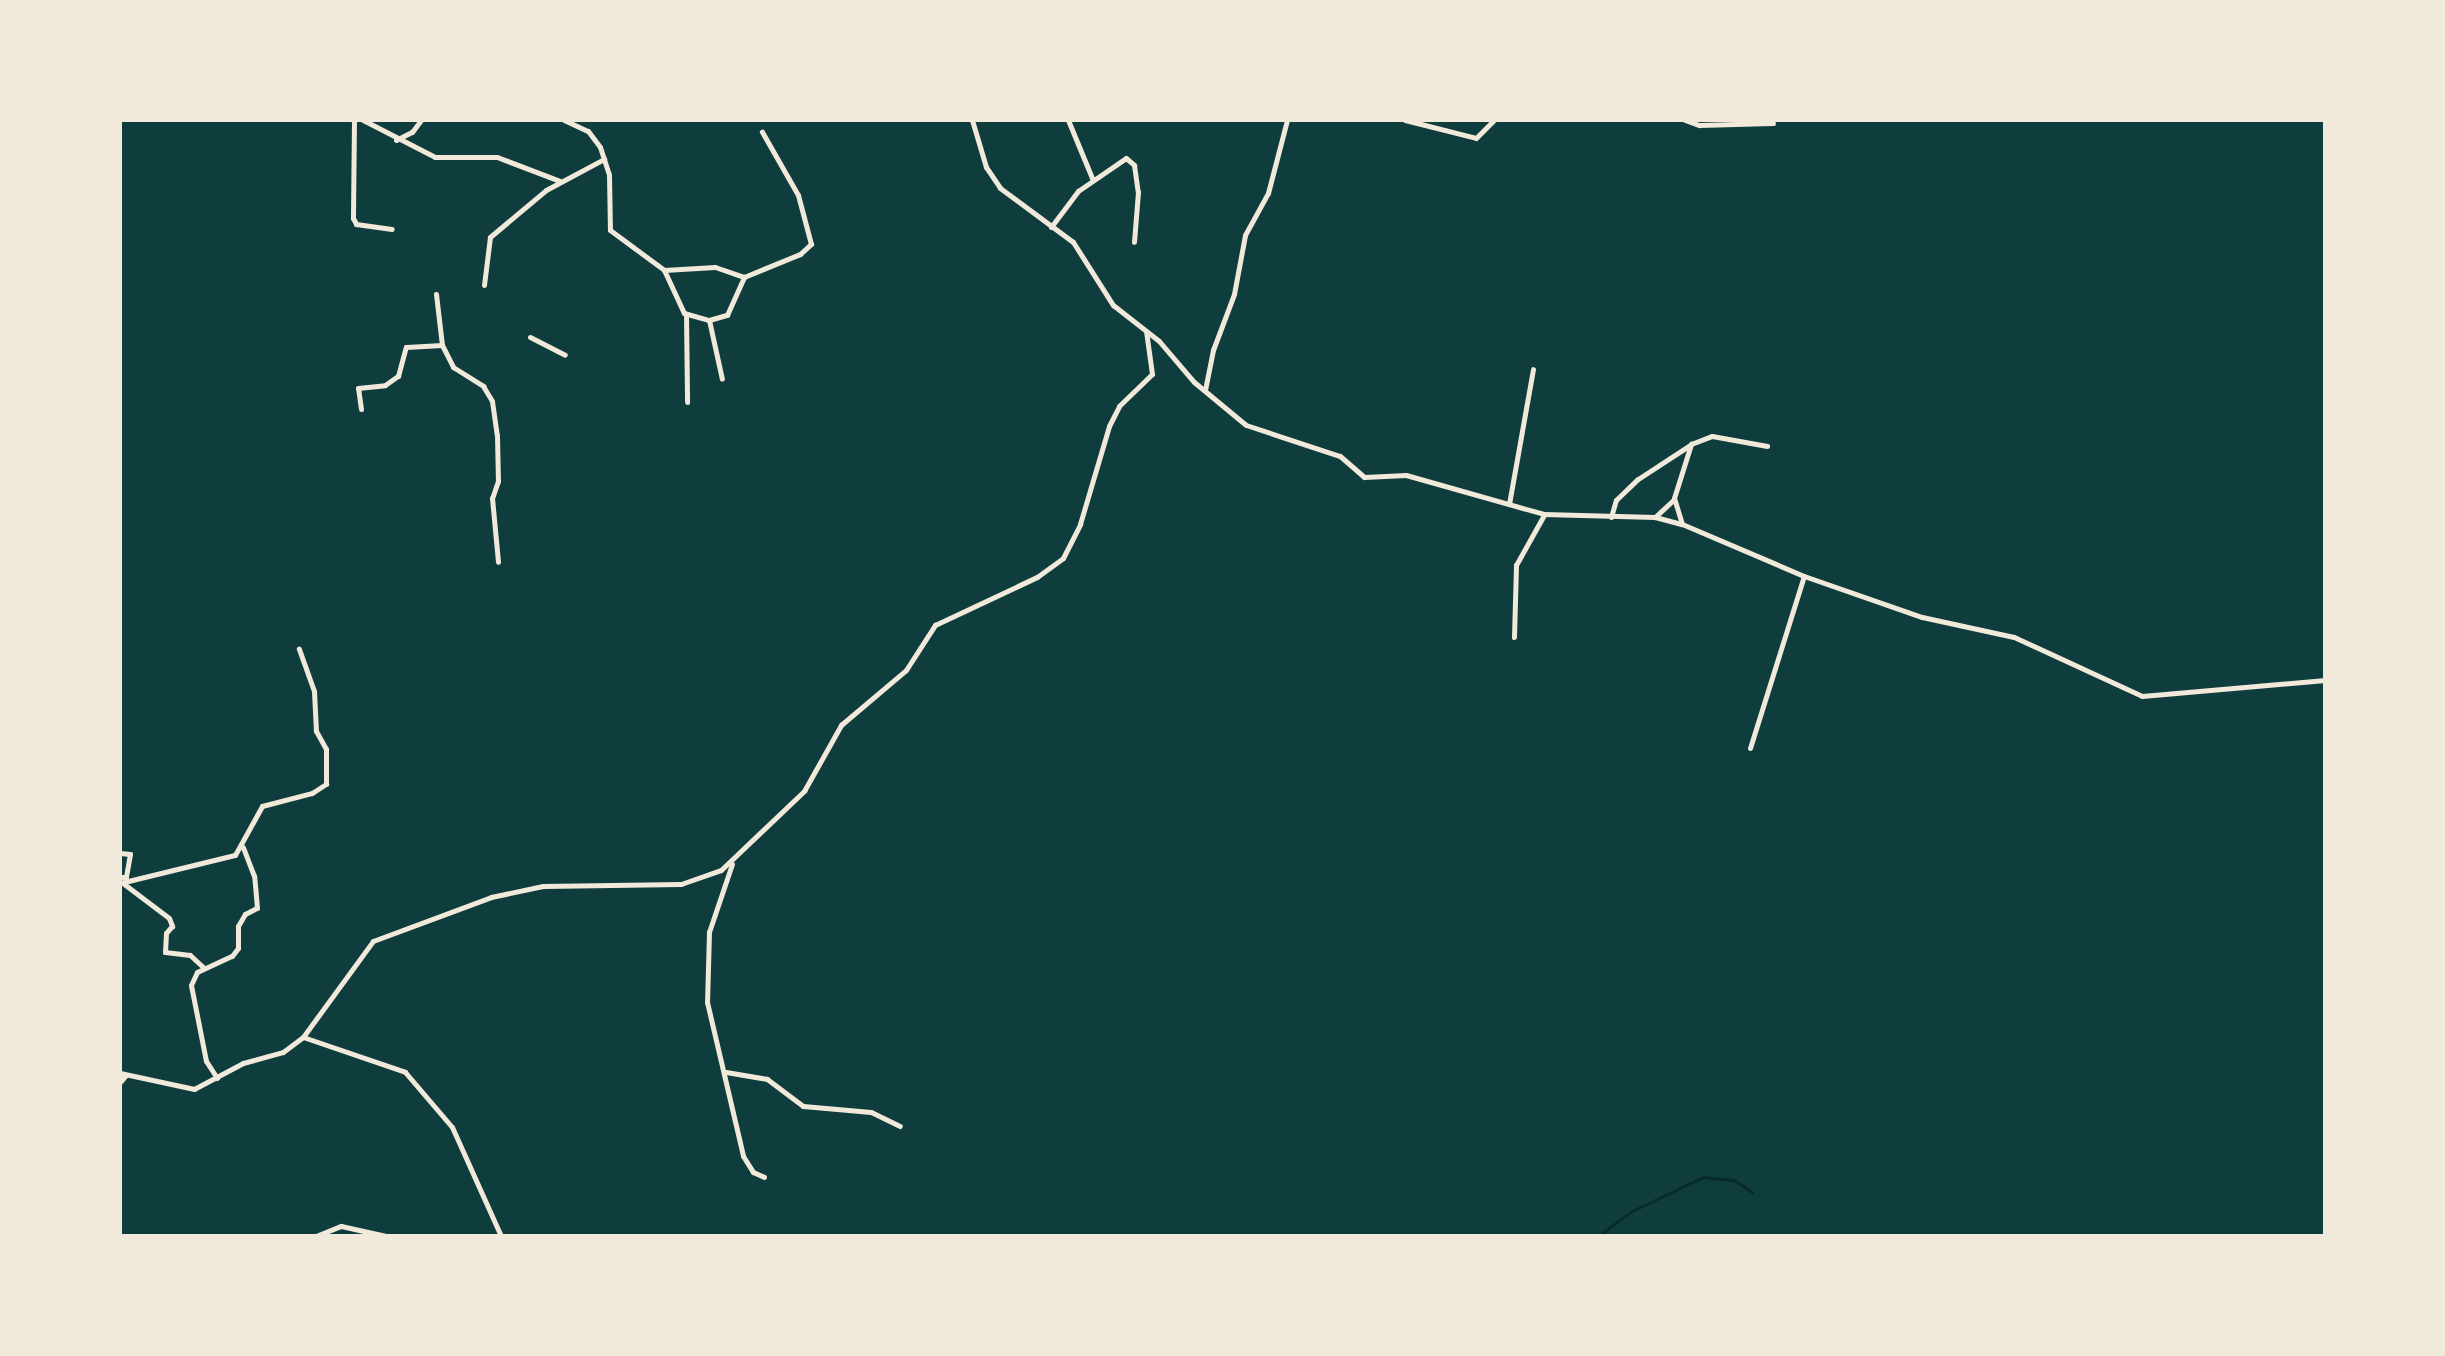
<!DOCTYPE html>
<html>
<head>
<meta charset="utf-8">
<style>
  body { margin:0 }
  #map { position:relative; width:2445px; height:1356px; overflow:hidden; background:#0f3d3e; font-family:"Crimson Pro",serif }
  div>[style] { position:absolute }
  .stream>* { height:3px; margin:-1.5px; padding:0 1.5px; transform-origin:1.5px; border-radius:1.5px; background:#0a2a2b }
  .minor>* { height:5px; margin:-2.5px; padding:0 2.5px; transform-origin:2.5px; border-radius:2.5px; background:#f1e9da }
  span { translate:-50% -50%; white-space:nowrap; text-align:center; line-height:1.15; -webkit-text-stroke:8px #f1e9da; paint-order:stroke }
  .frame { position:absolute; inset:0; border:122px solid #f1e9da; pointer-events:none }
</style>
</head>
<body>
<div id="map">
  <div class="stream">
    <div style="left:1598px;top:1236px;width:42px;rotate:-36.3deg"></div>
    <div style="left:1632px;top:1211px;width:79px;rotate:-25.6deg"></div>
    <div style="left:1703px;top:1177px;width:31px;rotate:6deg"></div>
    <div style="left:1734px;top:1180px;width:22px;rotate:34deg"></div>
  </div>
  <div class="minor">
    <div style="left:354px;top:120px;width:98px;rotate:90.6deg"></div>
    <div style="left:353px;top:218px;width:7px;rotate:63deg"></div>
    <div style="left:356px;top:224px;width:36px;rotate:8deg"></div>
    <div style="left:363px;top:120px;width:81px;rotate:27.2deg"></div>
    <div style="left:435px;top:157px;width:62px"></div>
    <div style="left:497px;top:157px;width:67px;rotate:20.9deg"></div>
    <div style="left:564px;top:120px;width:26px;rotate:25deg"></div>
    <div style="left:588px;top:131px;width:20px;rotate:53deg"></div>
    <div style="left:600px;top:147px;width:29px;rotate:72deg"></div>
    <div style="left:609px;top:175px;width:55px;rotate:89deg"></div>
    <div style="left:610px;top:230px;width:67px;rotate:36.5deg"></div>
    <div style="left:664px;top:270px;width:51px;rotate:-3.4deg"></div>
    <div style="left:715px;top:267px;width:31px;rotate:19deg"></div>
    <div style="left:744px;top:277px;width:61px;rotate:-22.3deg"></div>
    <div style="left:800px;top:254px;width:15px;rotate:-42deg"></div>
    <div style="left:811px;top:244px;width:51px;rotate:-104.9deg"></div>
    <div style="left:798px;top:195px;width:73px;rotate:-119.7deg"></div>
    <div style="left:972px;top:120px;width:49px;rotate:73.4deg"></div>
    <div style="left:986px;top:167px;width:25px;rotate:56deg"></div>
    <div style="left:1000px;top:188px;width:91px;rotate:36.5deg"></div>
    <div style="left:1073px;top:242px;width:75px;rotate:57.6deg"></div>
    <div style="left:1113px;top:305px;width:58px;rotate:38deg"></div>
    <div style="left:1159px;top:341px;width:54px;rotate:49.5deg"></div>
    <div style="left:1194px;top:382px;width:67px;rotate:39.6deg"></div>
    <div style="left:1246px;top:425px;width:99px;rotate:18.3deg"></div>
    <div style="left:1340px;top:456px;width:32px;rotate:41deg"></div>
    <div style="left:1364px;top:477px;width:42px;rotate:-2.7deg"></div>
    <div style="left:1406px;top:475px;width:143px;rotate:15.8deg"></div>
    <div style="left:1544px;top:514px;width:111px;rotate:1.5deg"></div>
    <div style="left:1655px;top:517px;width:28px;rotate:15deg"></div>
    <div style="left:1682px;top:524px;width:133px;rotate:23.1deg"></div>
    <div style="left:1804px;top:576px;width:125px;rotate:19.2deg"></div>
    <div style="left:1922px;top:617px;width:94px;rotate:12.3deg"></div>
    <div style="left:2014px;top:637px;width:141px;rotate:24.7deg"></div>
    <div style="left:2142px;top:696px;width:184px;rotate:-5deg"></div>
    <div style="left:1068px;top:120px;width:63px;rotate:67.5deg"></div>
    <div style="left:1405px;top:120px;width:73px;rotate:14.2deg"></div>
    <div style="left:1476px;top:138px;width:25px;rotate:-45deg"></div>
    <div style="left:1685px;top:120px;width:15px;rotate:20deg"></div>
    <div style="left:1699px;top:125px;width:74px;rotate:-1.5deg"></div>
    <div style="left:396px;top:140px;width:18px;rotate:-27deg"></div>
    <div style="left:412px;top:132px;width:15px;rotate:-53deg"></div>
    <div style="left:1051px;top:227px;width:45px;rotate:-53.1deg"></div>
    <div style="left:1078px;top:191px;width:58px;rotate:-34.5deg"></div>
    <div style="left:1126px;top:158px;width:11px;rotate:41deg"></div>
    <div style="left:1134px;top:165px;width:27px;rotate:82deg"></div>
    <div style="left:1138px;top:192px;width:50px;rotate:94.6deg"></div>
    <div style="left:664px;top:270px;width:47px;rotate:65.1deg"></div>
    <div style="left:684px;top:313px;width:26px;rotate:16deg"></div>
    <div style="left:709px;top:320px;width:19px;rotate:-16deg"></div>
    <div style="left:727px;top:315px;width:42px;rotate:-65.9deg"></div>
    <div style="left:484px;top:285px;width:48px;rotate:-82.9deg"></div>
    <div style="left:490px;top:237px;width:73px;rotate:-40deg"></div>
    <div style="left:546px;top:190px;width:66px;rotate:-28.1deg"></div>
    <div style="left:436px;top:294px;width:51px;rotate:83.3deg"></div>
    <div style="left:686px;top:314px;width:88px;rotate:89.3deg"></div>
    <div style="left:709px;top:320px;width:60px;rotate:77.6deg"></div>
    <div style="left:530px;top:337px;width:39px;rotate:27deg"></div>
    <div style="left:1205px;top:390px;width:41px;rotate:-78.7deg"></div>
    <div style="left:1213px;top:350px;width:60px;rotate:-69.4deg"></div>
    <div style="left:1234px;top:294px;width:60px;rotate:-79.4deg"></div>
    <div style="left:1245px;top:235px;width:48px;rotate:-61.3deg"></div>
    <div style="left:1268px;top:193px;width:75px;rotate:-75.4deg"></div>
    <div style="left:361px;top:409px;width:21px;rotate:-98deg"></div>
    <div style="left:358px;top:388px;width:27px;rotate:-6deg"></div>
    <div style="left:385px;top:385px;width:16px;rotate:-35deg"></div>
    <div style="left:398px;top:376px;width:30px;rotate:-75deg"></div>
    <div style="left:406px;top:347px;width:36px;rotate:-3deg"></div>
    <div style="left:442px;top:345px;width:25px;rotate:63deg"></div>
    <div style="left:453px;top:367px;width:36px;rotate:32deg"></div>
    <div style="left:483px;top:386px;width:17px;rotate:59deg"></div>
    <div style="left:492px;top:401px;width:34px;rotate:82deg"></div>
    <div style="left:497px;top:435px;width:46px;rotate:88.8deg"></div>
    <div style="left:498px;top:481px;width:18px;rotate:109deg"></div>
    <div style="left:492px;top:498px;width:64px;rotate:84.6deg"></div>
    <div style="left:1509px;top:504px;width:137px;rotate:-79.9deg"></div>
    <div style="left:1611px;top:517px;width:18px;rotate:-74deg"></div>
    <div style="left:1616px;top:500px;width:30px;rotate:-44deg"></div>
    <div style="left:1638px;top:479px;width:62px;rotate:-33.2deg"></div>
    <div style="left:1655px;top:517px;width:26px;rotate:-43deg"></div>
    <div style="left:1682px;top:524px;width:27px;rotate:-107deg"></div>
    <div style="left:1674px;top:498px;width:57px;rotate:-72.5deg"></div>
    <div style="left:1691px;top:444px;width:22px;rotate:-21deg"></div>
    <div style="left:1712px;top:436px;width:56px;rotate:10.3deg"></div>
    <div style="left:1514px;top:637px;width:72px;rotate:-88.4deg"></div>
    <div style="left:1516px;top:565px;width:57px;rotate:-60.8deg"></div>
    <div style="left:1750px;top:748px;width:180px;rotate:-72.6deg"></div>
    <div style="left:120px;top:853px;width:10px;rotate:6deg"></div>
    <div style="left:130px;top:854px;width:23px;rotate:100deg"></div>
    <div style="left:126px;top:877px;width:6px;rotate:180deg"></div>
    <div style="left:732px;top:864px;width:72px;rotate:108.7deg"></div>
    <div style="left:709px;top:932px;width:70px;rotate:91.6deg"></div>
    <div style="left:707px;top:1002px;width:158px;rotate:76.8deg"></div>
    <div style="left:743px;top:1156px;width:19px;rotate:58deg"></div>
    <div style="left:753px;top:1172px;width:12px;rotate:24deg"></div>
    <div style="left:120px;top:883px;width:118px;rotate:-13.7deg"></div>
    <div style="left:235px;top:855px;width:56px;rotate:-61.1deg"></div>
    <div style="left:262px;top:806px;width:52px;rotate:-14.6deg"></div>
    <div style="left:312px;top:793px;width:17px;rotate:-33deg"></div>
    <div style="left:326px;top:784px;width:35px;rotate:-90deg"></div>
    <div style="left:326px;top:749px;width:21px;rotate:-119deg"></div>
    <div style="left:316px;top:731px;width:40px;rotate:-92.9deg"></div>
    <div style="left:314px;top:691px;width:45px;rotate:-109.7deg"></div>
    <div style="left:124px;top:884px;width:56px;rotate:37.1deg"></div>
    <div style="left:169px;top:918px;width:9px;rotate:69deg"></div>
    <div style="left:172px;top:926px;width:9px;rotate:131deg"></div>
    <div style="left:166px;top:933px;width:19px;rotate:93deg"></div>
    <div style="left:165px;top:952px;width:25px;rotate:7deg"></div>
    <div style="left:190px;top:955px;width:18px;rotate:43deg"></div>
    <div style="left:303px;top:1037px;width:108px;rotate:18.9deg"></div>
    <div style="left:405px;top:1072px;width:72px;rotate:49.5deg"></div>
    <div style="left:452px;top:1127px;width:120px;rotate:65.8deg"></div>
    <div style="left:726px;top:1072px;width:42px;rotate:9.7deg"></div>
    <div style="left:767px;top:1079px;width:45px;rotate:36.9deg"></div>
    <div style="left:803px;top:1106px;width:68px;rotate:5deg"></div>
    <div style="left:871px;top:1112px;width:32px;rotate:26deg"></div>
    <div style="left:120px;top:1073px;width:76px;rotate:12.2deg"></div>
    <div style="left:194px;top:1089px;width:55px;rotate:-28deg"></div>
    <div style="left:243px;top:1063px;width:41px;rotate:-15.4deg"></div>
    <div style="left:283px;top:1052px;width:25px;rotate:-37deg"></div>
    <div style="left:303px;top:1037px;width:119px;rotate:-53.9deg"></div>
    <div style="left:373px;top:941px;width:126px;rotate:-20.4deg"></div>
    <div style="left:491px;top:897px;width:53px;rotate:-11.9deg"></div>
    <div style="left:543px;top:886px;width:138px;rotate:-0.8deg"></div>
    <div style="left:681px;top:884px;width:42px;rotate:-19.3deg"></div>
    <div style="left:721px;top:870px;width:115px;rotate:-43.6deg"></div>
    <div style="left:804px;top:791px;width:76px;rotate:-60.7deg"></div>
    <div style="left:841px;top:725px;width:85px;rotate:-40.2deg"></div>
    <div style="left:906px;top:670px;width:54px;rotate:-57.2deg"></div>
    <div style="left:935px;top:625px;width:113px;rotate:-25.2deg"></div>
    <div style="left:1037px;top:577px;width:32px;rotate:-36deg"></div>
    <div style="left:1063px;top:558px;width:38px;rotate:-63deg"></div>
    <div style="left:1080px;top:524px;width:102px;rotate:-73.5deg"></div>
    <div style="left:1109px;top:426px;width:22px;rotate:-63deg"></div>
    <div style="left:1119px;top:406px;width:46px;rotate:-44.1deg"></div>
    <div style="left:1152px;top:374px;width:43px;rotate:-97.9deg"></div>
    <div style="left:217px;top:1078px;width:20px;rotate:-123deg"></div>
    <div style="left:206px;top:1061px;width:77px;rotate:-101.2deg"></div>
    <div style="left:191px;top:985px;width:14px;rotate:-65deg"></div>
    <div style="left:197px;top:972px;width:38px;rotate:-25deg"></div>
    <div style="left:232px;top:956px;width:10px;rotate:-53deg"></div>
    <div style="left:238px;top:948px;width:22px;rotate:-90deg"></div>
    <div style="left:238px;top:926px;width:14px;rotate:-60deg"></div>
    <div style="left:245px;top:914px;width:13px;rotate:-27deg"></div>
    <div style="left:257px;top:908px;width:32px;rotate:-95deg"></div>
    <div style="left:254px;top:876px;width:31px;rotate:-111deg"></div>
    <div style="left:120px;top:1082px;width:9px;rotate:-49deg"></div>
    <div style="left:316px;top:1236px;width:27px;rotate:-22deg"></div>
    <div style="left:341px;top:1226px;width:46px;rotate:12.5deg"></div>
  </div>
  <div class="frame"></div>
</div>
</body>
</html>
